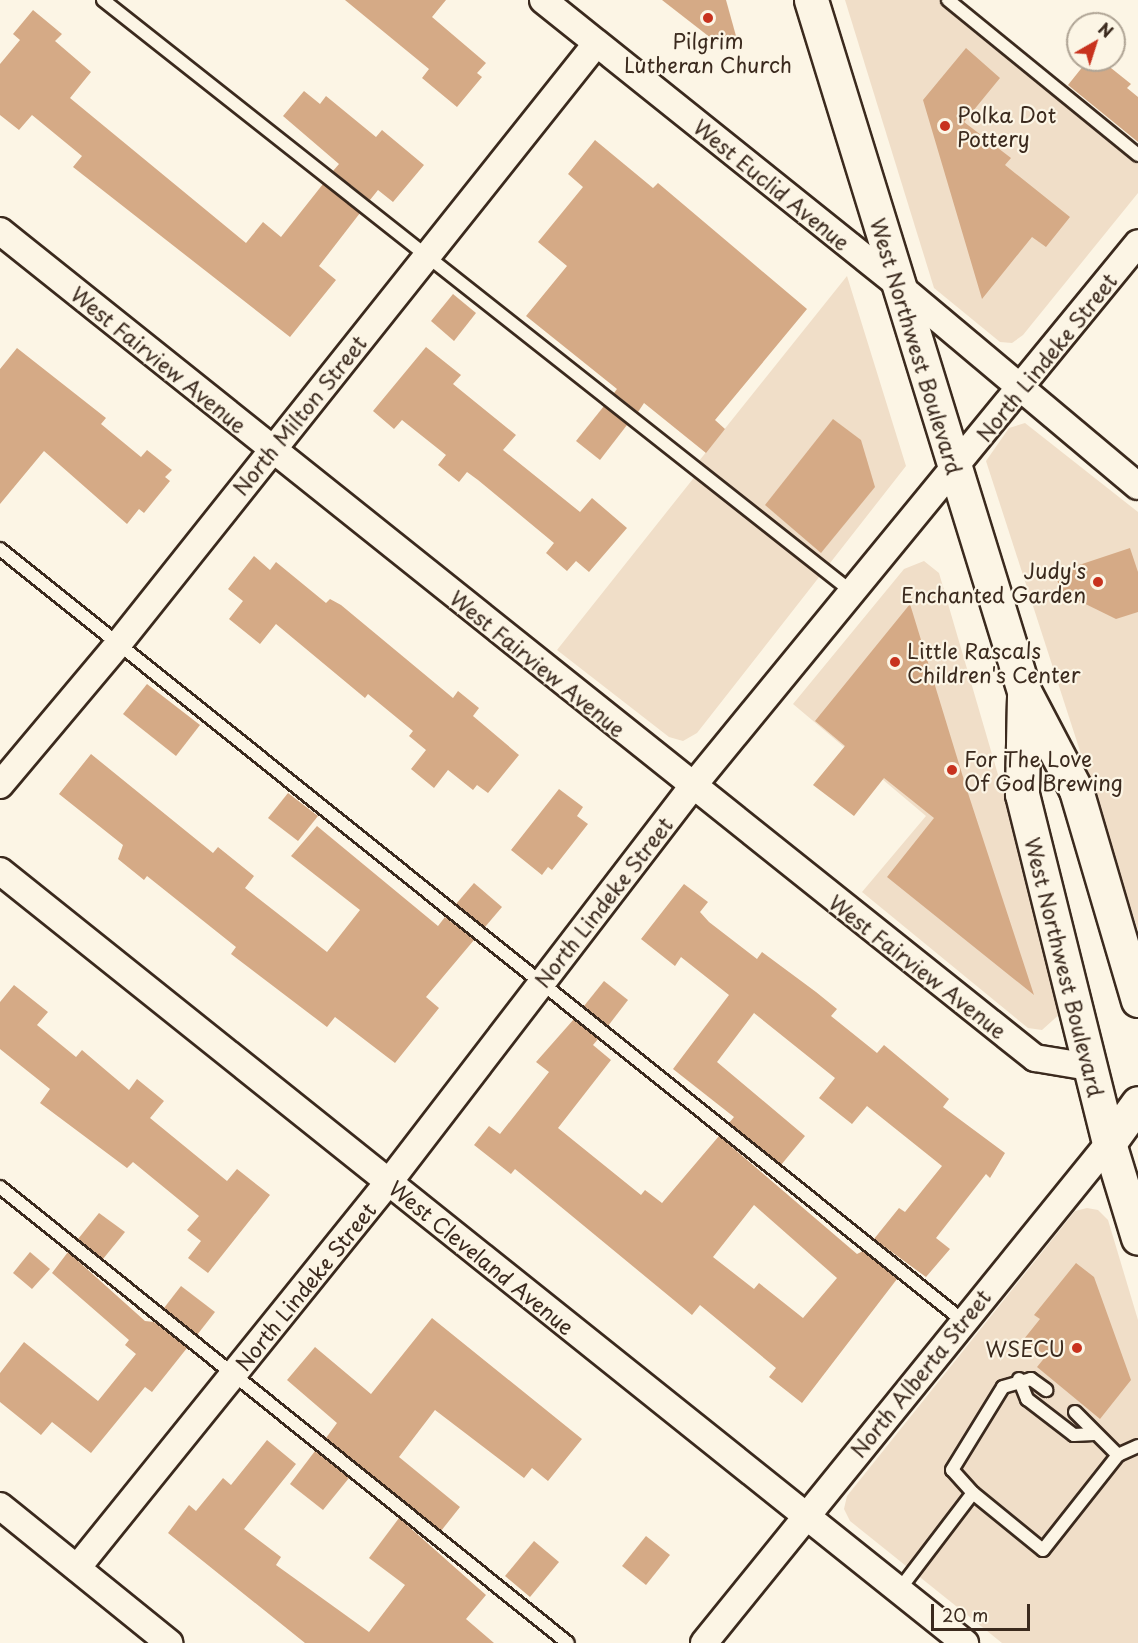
<!DOCTYPE html>
<html>
<head>
<meta charset="utf-8">
<style>
  body { margin:0 }
  #map { position:relative; width:1138px; height:1643px; overflow:hidden; background:#fcf5e5; font-family:"Playpen Sans",sans-serif }
  div>[style] { position:absolute }
  .built>* { inset:0; background:#f0dec8 }
  .building>* { inset:0; background:#d5aa86 }
  .roads { filter:drop-shadow(2px 0 #3b2a1e) drop-shadow(-2px 0 #3b2a1e) drop-shadow(0 2px #3b2a1e) drop-shadow(0 -2px #3b2a1e) }
  .service>* { height:12px; margin:-6px; padding:0 6px; transform-origin:6px; border-radius:6px; background:#fcf5e5 }
  .minor>* { height:26px; margin:-13px; padding:0 13px; transform-origin:13px; border-radius:13px; background:#fcf5e5 }
  .secondary>* { height:33px; margin:-16.5px; padding:0 16.5px; transform-origin:16.5px; border-radius:16.5px; background:#fcf5e5 }
  .dots>* { width:16px; height:16px; translate:-50% -50%; box-sizing:border-box; border:3px solid #fcf5e5; border-radius:50% }
  span { translate:-50% -50%; white-space:nowrap; text-align:center; line-height:1.15; -webkit-text-stroke:4.5px #fcf5e5; paint-order:stroke }
  .poi-label { font-size:21px; color:#3b2a1e }
  .left { translate:0 -50%; text-align:left }
  .right { translate:-100% -50%; text-align:right }
  .street-label { font-size:21px; color:#3b2a1e }
  .north { position:absolute; left:1066px; top:12px; width:60px; height:60px; box-sizing:border-box; background:#fcf5e5; border:2px solid #afa495; border-radius:50%; rotate:39deg; font-size:16px; font-weight:700; line-height:24px; text-align:center; color:#3b2a1e }
  .north::after { content:''; display:block; margin:auto; width:21px; height:27px; background:#c8321e; clip-path:polygon(50% 0,100% 100%,50% 72%,0 100%) }
  .scale { position:absolute; left:931px; top:1604px; width:99px; height:27px; box-sizing:border-box; border:3px solid #3b2a1e; border-top:0; padding-left:8px; font-size:18px; line-height:21px; white-space:nowrap; color:#3b2a1e; -webkit-text-stroke:4px #fcf5e5; paint-order:stroke }
</style>
</head>
<body>
<div id="map">
  <div class="built">
    <div style="clip-path:polygon(845px 0,942px 0,1138px 159px,1138px 193px,1023px 335px,1012px 343px,1000px 342px,934px 288px)"></div>
    <div style="clip-path:polygon(847px 276px,906px 466px,697px 733px,683px 741px,669px 737px,557px 650px,704px 465px,699px 461px)"></div>
    <div style="clip-path:polygon(1025px 423px,1138px 512px,1138px 930px,986px 461px,1009px 428px)"></div>
    <div style="clip-path:polygon(924px 561px,939px 573px,1063px 997px,1062px 1012px,1042px 1030px,1028px 1028px,862px 892px,926px 816px,793px 704px,904px 569px)"></div>
    <div style="clip-path:polygon(1087px 1208px,1098px 1210px,1108px 1220px,1138px 1320px,1138px 1643px,1002px 1643px,850px 1521px,844px 1509px,847px 1496px,1075px 1211px)"></div>
  </div>
  <div class="building">
    <div style="clip-path:polygon(345px 0,446px 0,432px 17px,486px 63px,477px 73px,482px 77px,457px 107px,422px 78px,429px 69px)"></div>
    <div style="clip-path:polygon(662px 0,726px 0,736px 36px,716px 42px)"></div>
    <div style="clip-path:polygon(33px 10px,62px 34px,55px 41px,91px 72px,70px 98px,246px 243px,263px 222px,281px 237px,323px 184px,360px 213px,319px 266px,336px 280px,290px 337px,73px 167px,82px 156px,32px 115px,19px 130px,0 115px,0 64px,20px 40px,13px 34px)"></div>
    <div style="clip-path:polygon(966px 48px,1000px 78px,964px 122px,1011px 158px,1005px 165px,1070px 217px,1046px 247px,1032px 237px,982px 299px,923px 100px)"></div>
    <div style="clip-path:polygon(1088px 60px,1101px 60px,1131px 84px,1127px 88px,1138px 97px,1138px 142px,1068px 85px)"></div>
    <div style="clip-path:polygon(304px 91px,320px 104px,326px 96px,376px 137px,382px 130px,424px 165px,393px 202px,378px 190px,370px 200px,333px 171px,339px 164px,283px 116px)"></div>
    <div style="clip-path:polygon(595px 140px,653px 188px,658px 183px,807px 309px,715px 420px,725px 429px,706px 453px,644px 403px,638px 412px,614px 393px,617px 389px,526px 316px,567px 266px,538px 242px,583px 187px,568px 174px)"></div>
    <div style="clip-path:polygon(453px 294px,476px 313px,454px 341px,431px 321px)"></div>
    <div style="clip-path:polygon(426px 347px,461px 375px,453px 384px,516px 435px,503px 450px,580px 512px,592px 498px,627px 528px,589px 572px,576px 561px,567px 571px,546px 553px,554px 543px,478px 480px,467px 472px,459px 482px,438px 465px,446px 455px,402px 420px,394px 429px,373px 411px)"></div>
    <div style="clip-path:polygon(17px 348px,106px 418px,101px 424px,141px 457px,147px 450px,172px 470px,165px 477px,170px 481px,144px 513px,139px 509px,127px 524px,44px 451px,0 504px,0 369px)"></div>
    <div style="clip-path:polygon(604px 406px,627px 425px,600px 460px,576px 441px)"></div>
    <div style="clip-path:polygon(833px 419px,861px 440px,875px 487px,821px 553px,765px 505px)"></div>
    <div style="clip-path:polygon(1130px 548px,1138px 572px,1138px 612px,1116px 619px,1061px 592px,1055px 573px)"></div>
    <div style="clip-path:polygon(254px 556px,270px 570px,276px 562px,326px 603px,330px 599px,341px 605px,453px 698px,458px 691px,479px 708px,473px 716px,519px 755px,488px 793px,477px 785px,473px 790px,448px 770px,434px 788px,411px 769px,426px 750px,409px 736px,413px 731px,368px 694px,365px 698px,276px 624px,260px 644px,229px 619px,243px 601px,228px 589px)"></div>
    <div style="clip-path:polygon(910px 604px,967px 790px,1034px 995px,887px 877px,934px 818px,884px 778px,854px 816px,813px 785px,845px 746px,815px 721px)"></div>
    <div style="clip-path:polygon(147px 684px,200px 725px,176px 756px,123px 714px)"></div>
    <div style="clip-path:polygon(91px 754px,213px 853px,218px 847px,254px 876px,245px 888px,327px 952px,360px 910px,291px 856px,317px 826px,438px 926px,445px 917px,474px 940px,426px 997px,439px 1008px,395px 1063px,335px 1017px,327px 1027px,231px 954px,236px 947px,147px 876px,144px 880px,118px 859px,123px 845px,59px 794px)"></div>
    <div style="clip-path:polygon(559px 789px,583px 807px,577px 816px,588px 824px,552px 870px,548px 867px,542px 875px,511px 850px)"></div>
    <div style="clip-path:polygon(288px 793px,318px 816px,298px 841px,268px 818px)"></div>
    <div style="clip-path:polygon(474px 883px,502px 907px,485px 927px,456px 904px)"></div>
    <div style="clip-path:polygon(684px 884px,708px 902px,700px 912px,709px 922px,757px 959px,762px 952px,816px 992px,837px 1009px,831px 1016px,877px 1053px,884px 1045px,949px 1099px,943px 1107px,1005px 1153px,990px 1178px,986px 1174px,936px 1238px,950px 1249px,926px 1277px,874px 1239px,899px 1208px,905px 1212px,942px 1166px,867px 1106px,852px 1124px,819px 1098px,835px 1078px,754px 1013px,717px 1062px,805px 1136px,781px 1165px,729px 1123px,734px 1117px,673px 1069px,729px 995px,681px 957px,675px 966px,641px 939px)"></div>
    <div style="clip-path:polygon(604px 981px,628px 1000px,608px 1026px,584px 1006px)"></div>
    <div style="clip-path:polygon(14px 985px,48px 1012px,37px 1025px,76px 1057px,82px 1050px,129px 1090px,137px 1079px,164px 1101px,150px 1118px,227px 1181px,237px 1169px,270px 1195px,208px 1273px,188px 1258px,201px 1241px,187px 1230px,199px 1216px,133px 1162px,127px 1168px,40px 1103px,50px 1089px,0 1049px,0 1002px)"></div>
    <div style="clip-path:polygon(evenodd,574px 1019px,598px 1039px,593px 1045px,611px 1060px,558px 1128px,641px 1195px,645px 1190px,662px 1203px,719px 1136px,857px 1254px,863px 1251px,897px 1279px,802px 1403px,769px 1377px,776px 1368px,700px 1305px,692px 1315px,515px 1169px,511px 1174px,474px 1145px,489px 1126px,500px 1134px,549px 1072px,536px 1062px,574px 1019px,754px 1205px,837px 1278px,803px 1318px,759px 1283px,754px 1289px,713px 1257px,754px 1205px)"></div>
    <div style="clip-path:polygon(99px 1213px,125px 1232px,103px 1259px,78px 1239px)"></div>
    <div style="clip-path:polygon(30px 1252px,50px 1269px,32px 1289px,13px 1273px)"></div>
    <div style="clip-path:polygon(68px 1252px,145px 1321px,154px 1322px,187px 1348px,152px 1392px,145px 1387px,91px 1453px,52px 1422px,41px 1435px,0 1402px,0 1373px,24px 1342px,98px 1401px,136px 1354px,125px 1345px,129px 1340px,52px 1273px)"></div>
    <div style="clip-path:polygon(1076px 1263px,1094px 1277px,1131px 1380px,1100px 1419px,1037px 1367px,1046px 1356px,1024px 1339px,1040px 1319px,1034px 1315px)"></div>
    <div style="clip-path:polygon(181px 1286px,215px 1312px,197px 1335px,164px 1308px)"></div>
    <div style="clip-path:polygon(432px 1318px,582px 1439px,548px 1481px,532px 1468px,524px 1478px,435px 1410px,399px 1457px,460px 1507px,441px 1531px,326px 1438px,337px 1423px,287px 1380px,315px 1347px,371px 1394px)"></div>
    <div style="clip-path:polygon(267px 1440px,296px 1464px,244px 1529px,281px 1557px,276px 1565px,369px 1632px,405px 1585px,369px 1558px,399px 1518px,486px 1595px,466px 1619px,494px 1643px,305px 1643px,168px 1533px,189px 1505px,196px 1511px,223px 1478px,231px 1485px)"></div>
    <div style="clip-path:polygon(315px 1451px,349px 1478px,323px 1510px,290px 1484px)"></div>
    <div style="clip-path:polygon(646px 1536px,670px 1555px,646px 1585px,622px 1566px)"></div>
    <div style="clip-path:polygon(534px 1541px,559px 1562px,530px 1597px,505px 1576px)"></div>
  </div>
  <div class="roads">
    <div class="service">
      <div style="left:103px;top:0;width:955px;rotate:38.32deg"></div>
      <div style="left:948px;top:0;width:245px;rotate:39.2deg"></div>
      <div style="left:0;top:549px;width:1233px;rotate:38.71deg"></div>
      <div style="left:0;top:1187px;width:728px;rotate:38.76deg"></div>
      <div style="left:1019px;top:1379px;width:22px;rotate:68deg"></div>
      <div style="left:1027px;top:1399px;width:59px;rotate:37.5deg"></div>
      <div style="left:1074px;top:1435px;width:20px;rotate:-3deg"></div>
      <div style="left:1075px;top:1412px;width:61px;rotate:45deg"></div>
      <div style="left:973px;top:1493px;width:31px;rotate:-132deg"></div>
      <div style="left:952px;top:1470px;width:97px;rotate:-58.4deg"></div>
      <div style="left:1003px;top:1387px;width:29px;rotate:-16deg"></div>
      <div style="left:1031px;top:1379px;width:19px;rotate:36deg"></div>
      <div style="left:899px;top:1590px;width:122px;rotate:-52.7deg"></div>
      <div style="left:973px;top:1493px;width:90px;rotate:39.2deg"></div>
      <div style="left:1043px;top:1550px;width:121px;rotate:-51.7deg"></div>
      <div style="left:1118px;top:1455px;width:22px;rotate:-24deg"></div>
    </div>
    <div class="minor">
      <div style="left:543px;top:0;width:454px;rotate:38.7deg"></div>
      <div style="left:897px;top:284px;width:314px;rotate:40deg"></div>
      <div style="left:0;top:231px;width:1325px;rotate:38.63deg"></div>
      <div style="left:1035px;top:1058px;width:56px;rotate:9.3deg"></div>
      <div style="left:0;top:785px;width:185px;rotate:-50deg"></div>
      <div style="left:119px;top:643px;width:766px;rotate:-51.47deg"></div>
      <div style="left:0;top:871px;width:1236px;rotate:38.66deg"></div>
      <div style="left:0;top:1506px;width:218px;rotate:39deg"></div>
      <div style="left:77px;top:1568px;width:496px;rotate:-51.1deg"></div>
      <div style="left:389px;top:1182px;width:498px;rotate:-52.5deg"></div>
      <div style="left:692px;top:787px;width:703px;rotate:-50.65deg"></div>
      <div style="left:704px;top:1643px;width:643px;rotate:-50.99deg"></div>
    </div>
    <div class="secondary">
      <div style="left:811px;top:0;width:723px;rotate:72.87deg"></div>
      <div style="left:1024px;top:691px;width:112px;rotate:62.3deg"></div>
      <div style="left:1076px;top:790px;width:219px;rotate:73.6deg"></div>
      <div style="left:1024px;top:696px;width:98px;rotate:91.2deg"></div>
      <div style="left:1022px;top:794px;width:360px;rotate:76deg"></div>
      <div style="left:1109px;top:1143px;width:99px;rotate:73deg"></div>
      <div style="left:1109px;top:1143px;width:49px;rotate:-54.1deg"></div>
    </div>
  </div>
  <div class="dots">
    <div style="left:708px;top:18px;background:#c8321e"></div>
    <div style="left:945px;top:126px;background:#c8321e"></div>
    <div style="left:1098px;top:582px;background:#c8321e"></div>
    <div style="left:895px;top:662px;background:#c8321e"></div>
    <div style="left:952px;top:770px;background:#c8321e"></div>
    <div style="left:1077px;top:1348px;background:#c8321e"></div>
  </div>
  <div class="poi-label">
    <span style="left:708px;top:52px">Pilgrim<br>Lutheran Church</span>
    <span class="left" style="left:957px;top:126px">Polka Dot<br>Pottery</span>
    <span class="right" style="left:1086px;top:582px">Judy's<br>Enchanted Garden</span>
    <span class="left" style="left:907px;top:662px">Little Rascals<br>Children's Center</span>
    <span class="left" style="left:964px;top:770px">For The Love<br>Of God Brewing</span>
    <span class="right" style="left:1065px;top:1348px">WSECU</span>
  </div>
  <div class="street-label">
    <span style="left:772px;top:184px;rotate:39deg">West Euclid Avenue</span>
    <span style="left:917px;top:346px;rotate:73deg">West Northwest Boulevard</span>
    <span style="left:1046px;top:357px;rotate:-51deg">North Lindeke Street</span>
    <span style="left:159px;top:359px;rotate:39deg">West Fairview Avenue</span>
    <span style="left:299px;top:415px;rotate:-51deg">North Milton Street</span>
    <span style="left:538px;top:663px;rotate:39deg">West Fairview Avenue</span>
    <span style="left:603px;top:902px;rotate:-52deg">North Lindeke Street</span>
    <span style="left:918px;top:966px;rotate:38deg">West Fairview Avenue</span>
    <span style="left:1065px;top:967px;rotate:76deg">West Northwest Boulevard</span>
    <span style="left:482px;top:1257px;rotate:39deg">West Cleveland Avenue</span>
    <span style="left:305px;top:1286px;rotate:-51deg">North Lindeke Street</span>
    <span style="left:920px;top:1373px;rotate:-51deg">North Alberta Street</span>
  </div>
  <div class="north">N</div>
  <div class="scale">20 m</div>
</div>
</body>
</html>
